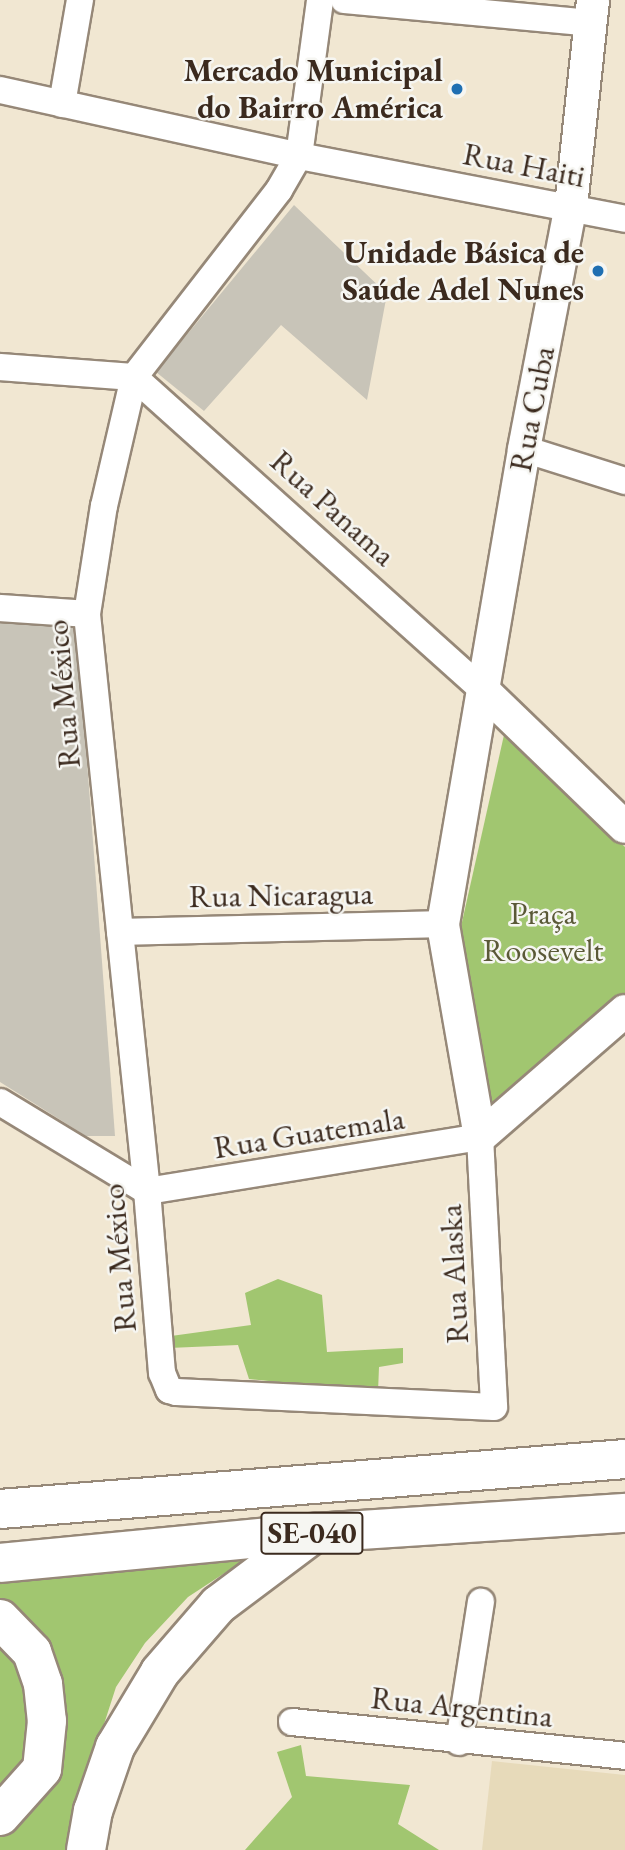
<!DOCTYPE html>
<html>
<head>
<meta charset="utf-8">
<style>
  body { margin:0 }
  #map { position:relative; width:625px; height:1850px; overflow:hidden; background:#f1e7d2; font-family:"EB Garamond",serif }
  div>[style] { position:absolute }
  .built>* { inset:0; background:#e7daba }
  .industrial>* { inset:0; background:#c8c4b8 }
  .green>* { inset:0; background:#a1c670 }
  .roads { filter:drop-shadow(2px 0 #968878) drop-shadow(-2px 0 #968878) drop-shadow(0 2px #968878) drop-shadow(0 -2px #968878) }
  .minor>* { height:26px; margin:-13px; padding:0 13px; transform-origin:13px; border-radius:13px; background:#fff }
  .tertiary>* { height:32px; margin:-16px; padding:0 16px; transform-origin:16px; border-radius:16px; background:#fff }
  .primary>* { height:38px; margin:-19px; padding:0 19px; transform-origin:19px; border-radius:19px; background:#fff }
  .dots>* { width:19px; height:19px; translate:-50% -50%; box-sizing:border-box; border:4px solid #f6f6f2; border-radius:50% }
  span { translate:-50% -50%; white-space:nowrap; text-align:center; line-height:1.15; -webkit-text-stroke:5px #f6f6f2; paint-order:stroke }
  .shield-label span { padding:2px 5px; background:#f6f6f2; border:2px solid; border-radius:5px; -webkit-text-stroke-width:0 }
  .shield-label { font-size:30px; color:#3b2a1e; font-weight:700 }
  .poi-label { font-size:32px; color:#3b2a1e; font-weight:700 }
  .right { translate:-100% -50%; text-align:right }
  .street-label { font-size:32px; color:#3b2a1e }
  .park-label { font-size:32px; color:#5a5937 }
</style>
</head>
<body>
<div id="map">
  <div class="built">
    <div style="clip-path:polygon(492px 1761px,625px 1775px,625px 1850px,482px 1850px)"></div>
  </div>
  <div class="industrial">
    <div style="clip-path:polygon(294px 205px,387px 294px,367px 400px,281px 325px,204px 411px,156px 372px)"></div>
    <div style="clip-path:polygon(0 623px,77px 627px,115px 1136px,86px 1136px,0 1082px)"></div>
  </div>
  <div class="green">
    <div style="clip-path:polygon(504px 735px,625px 847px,625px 994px,492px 1108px,460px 931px)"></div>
    <div style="clip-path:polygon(278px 1279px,322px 1295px,327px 1352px,403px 1348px,403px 1363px,379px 1367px,378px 1392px,249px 1379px,238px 1345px,169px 1348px,171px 1336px,251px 1325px,245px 1293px)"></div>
    <div style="clip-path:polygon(263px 1548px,188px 1597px,145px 1643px,116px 1687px,85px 1783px,69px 1850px,0 1850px,0 1824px,48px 1773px,0 1602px,0 1566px)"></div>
    <div style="clip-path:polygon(0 1628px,25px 1656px,38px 1754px,0 1803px)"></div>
    <div style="clip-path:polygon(301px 1745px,306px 1776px,410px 1785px,398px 1824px,439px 1850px,245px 1850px,292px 1797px,277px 1752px)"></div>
  </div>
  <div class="roads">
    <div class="minor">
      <div style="left:344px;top:0;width:248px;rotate:5.3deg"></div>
      <div style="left:0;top:90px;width:306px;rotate:12.4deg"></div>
      <div style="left:299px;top:156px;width:332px;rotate:10.9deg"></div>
      <div style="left:62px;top:104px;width:106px;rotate:-80.2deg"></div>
      <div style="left:0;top:367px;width:134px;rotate:4.3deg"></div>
      <div style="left:134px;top:377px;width:472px;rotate:41.9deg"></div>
      <div style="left:524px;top:449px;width:106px;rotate:17.6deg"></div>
      <div style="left:0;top:608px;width:87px;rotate:3.9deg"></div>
      <div style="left:120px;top:932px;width:323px;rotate:-1.4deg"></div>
      <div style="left:0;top:1102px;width:172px;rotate:31.2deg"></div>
      <div style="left:147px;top:1191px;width:337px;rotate:-9.2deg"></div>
      <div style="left:480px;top:1137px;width:270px;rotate:87deg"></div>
      <div style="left:494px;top:1407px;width:318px;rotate:-177.3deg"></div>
      <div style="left:176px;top:1392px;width:7px;rotate:-164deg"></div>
      <div style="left:169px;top:1390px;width:18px;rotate:-112deg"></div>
      <div style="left:162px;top:1373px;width:183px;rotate:-94.7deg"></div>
      <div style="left:147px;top:1191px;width:580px;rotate:-95.94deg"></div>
      <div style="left:87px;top:614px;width:109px;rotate:-81.1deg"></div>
      <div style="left:104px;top:506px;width:132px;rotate:-76.9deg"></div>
      <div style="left:134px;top:377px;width:237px;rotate:-52.2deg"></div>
      <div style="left:279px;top:190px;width:39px;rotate:-60deg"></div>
      <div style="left:299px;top:156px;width:157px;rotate:-82.3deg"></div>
      <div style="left:292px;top:1722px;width:335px;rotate:5.8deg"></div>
      <div style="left:459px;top:1742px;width:142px;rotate:-81.1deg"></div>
    </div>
    <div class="tertiary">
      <div style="left:485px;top:692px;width:194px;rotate:44deg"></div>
      <div style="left:480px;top:1137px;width:216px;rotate:-99.9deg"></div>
      <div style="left:443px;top:924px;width:482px;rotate:-80.3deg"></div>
      <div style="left:524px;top:449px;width:248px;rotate:-79.1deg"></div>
      <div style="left:571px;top:206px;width:207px;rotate:-83.9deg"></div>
      <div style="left:480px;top:1137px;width:192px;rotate:-41deg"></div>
    </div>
    <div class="primary">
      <div style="left:0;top:1509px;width:627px;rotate:-4.57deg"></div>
      <div style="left:0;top:1563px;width:315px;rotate:-5.5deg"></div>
      <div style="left:314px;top:1533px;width:312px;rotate:-3.7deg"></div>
      <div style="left:0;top:1619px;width:46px;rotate:45.9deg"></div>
      <div style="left:32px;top:1652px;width:34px;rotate:71deg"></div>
      <div style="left:43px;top:1684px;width:37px;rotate:84deg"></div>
      <div style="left:47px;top:1721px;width:48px;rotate:95.9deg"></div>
      <div style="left:42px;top:1769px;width:63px;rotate:131.8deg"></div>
      <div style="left:86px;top:1850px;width:40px;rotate:-80deg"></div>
      <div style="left:93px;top:1811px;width:68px;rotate:-71deg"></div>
      <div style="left:115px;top:1747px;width:87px;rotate:-59deg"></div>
      <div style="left:160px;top:1672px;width:89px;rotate:-49.1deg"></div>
      <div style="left:218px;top:1605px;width:120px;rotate:-36.9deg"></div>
    </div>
  </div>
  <div class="dots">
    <div style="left:457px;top:89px;background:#1f6fb2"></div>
    <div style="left:598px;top:271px;background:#1f6fb2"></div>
  </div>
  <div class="shield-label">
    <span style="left:312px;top:1533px">SE-040</span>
  </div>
  <div class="poi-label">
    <span class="right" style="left:443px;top:89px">Mercado Municipal<br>do Bairro América</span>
    <span class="right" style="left:584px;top:271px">Unidade Básica de<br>Saúde Adel Nunes</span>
  </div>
  <div class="street-label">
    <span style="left:524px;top:165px;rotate:11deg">Rua Haiti</span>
    <span style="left:532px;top:409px;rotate:-79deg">Rua Cuba</span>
    <span style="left:333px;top:508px;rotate:42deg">Rua Panama</span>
    <span style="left:63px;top:694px;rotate:-95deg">Rua México</span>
    <span style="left:281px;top:895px;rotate:-1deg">Rua Nicaragua</span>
    <span style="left:309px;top:1133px;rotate:-9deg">Rua Guatemala</span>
    <span style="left:119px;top:1258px;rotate:-95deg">Rua México</span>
    <span style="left:454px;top:1274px;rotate:-93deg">Rua Alaska</span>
    <span style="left:462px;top:1707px;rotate:6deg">Rua Argentina</span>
  </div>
  <div class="park-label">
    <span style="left:543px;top:932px">Praça<br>Roosevelt</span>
  </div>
</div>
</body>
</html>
